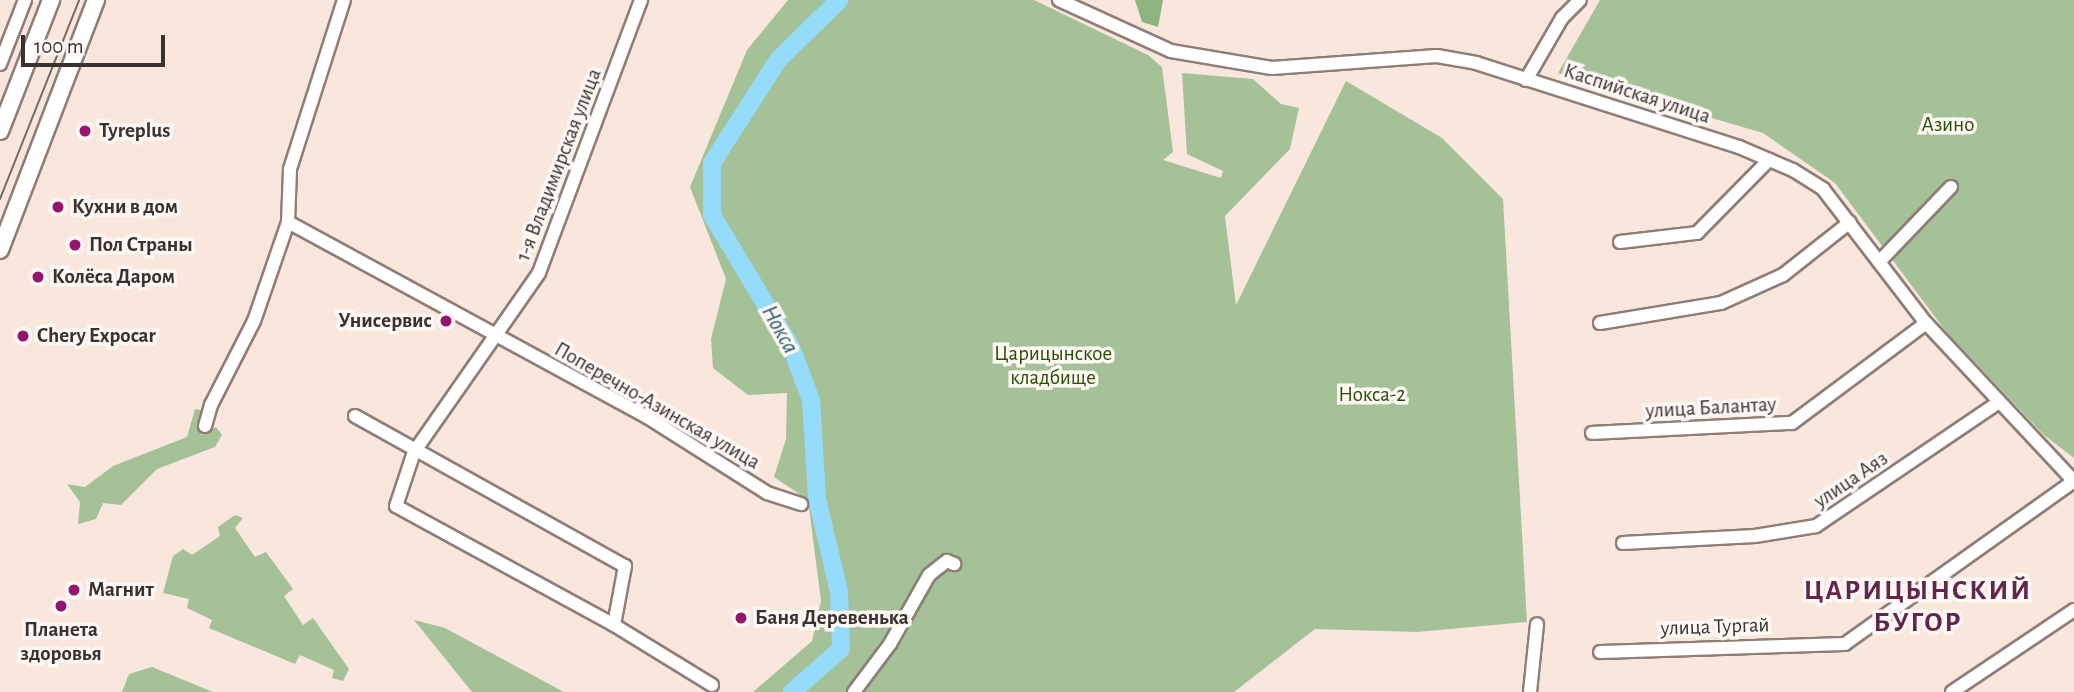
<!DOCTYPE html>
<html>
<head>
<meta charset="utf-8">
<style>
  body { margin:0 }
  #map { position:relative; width:2074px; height:692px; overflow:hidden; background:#f9e7de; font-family:"Alegreya Sans",sans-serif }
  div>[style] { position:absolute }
  .green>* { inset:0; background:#a5c198 }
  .forest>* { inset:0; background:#90b480 }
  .river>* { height:18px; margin:-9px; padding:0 9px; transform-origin:9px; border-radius:9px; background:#94dcfa }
  .roads { filter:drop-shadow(2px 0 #8f7e76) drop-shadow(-2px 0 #8f7e76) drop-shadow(0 2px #8f7e76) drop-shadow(0 -2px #8f7e76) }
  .minor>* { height:12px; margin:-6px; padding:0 6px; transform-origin:6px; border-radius:6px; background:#fff }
  .major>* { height:16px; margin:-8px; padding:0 8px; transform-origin:8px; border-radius:8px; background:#fff }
  .tram>* { height:2px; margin:-1px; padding:0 1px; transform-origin:1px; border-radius:1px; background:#756a65 }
  .dots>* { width:19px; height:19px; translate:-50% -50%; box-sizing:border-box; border:4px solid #fef7f3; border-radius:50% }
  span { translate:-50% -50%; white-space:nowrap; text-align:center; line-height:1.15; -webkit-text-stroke:7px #fef7f3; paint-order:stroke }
  .street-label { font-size:21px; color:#39322e }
  .park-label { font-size:21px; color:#245002 }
  .poi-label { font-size:21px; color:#39322e; font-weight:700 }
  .left { translate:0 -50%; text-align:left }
  .right { translate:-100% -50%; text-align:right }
  .water-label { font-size:23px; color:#1f596e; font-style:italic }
  .district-label { font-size:28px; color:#62254c; font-weight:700; letter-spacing:2px }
  .scale { position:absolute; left:21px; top:35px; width:144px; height:32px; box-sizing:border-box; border:4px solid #39322e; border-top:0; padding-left:9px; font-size:21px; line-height:24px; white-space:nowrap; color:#39322e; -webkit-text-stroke:5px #fef7f3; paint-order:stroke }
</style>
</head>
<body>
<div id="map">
  <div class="green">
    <div style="clip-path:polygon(788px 0,1034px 0,1148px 55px,1162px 67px,1173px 152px,1163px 160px,1221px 178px,1223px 171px,1187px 154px,1182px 73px,1253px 79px,1281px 104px,1299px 108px,1290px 149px,1225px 216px,1236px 305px,1346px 81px,1442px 138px,1503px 199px,1527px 622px,1417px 632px,1315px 629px,1234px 692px,853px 692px,926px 580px,847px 692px,753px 692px,812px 641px,821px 601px,808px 500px,774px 477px,786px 439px,787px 393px,748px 395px,713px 368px,711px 339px,726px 279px,690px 187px,747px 50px)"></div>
    <div style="clip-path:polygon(1600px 0,2074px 0,2074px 458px,2044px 435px,1947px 333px,1835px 183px,1763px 133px,1558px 73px)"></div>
    <div style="clip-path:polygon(195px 409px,205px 411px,201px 435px,216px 427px,222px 435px,215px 447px,157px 469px,121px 505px,103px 503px,96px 519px,78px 524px,80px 502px,67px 484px,85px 487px,113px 466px,187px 437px)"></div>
    <div style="clip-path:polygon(235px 515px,243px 518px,235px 528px,255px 557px,266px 552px,293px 589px,284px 596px,303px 625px,313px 618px,349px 669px,343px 681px,332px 678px,334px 670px,300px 655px,295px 664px,209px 628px,212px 620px,187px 608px,189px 599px,163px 593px,173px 556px,183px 549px,192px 555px,220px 536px,218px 527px)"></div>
    <div style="clip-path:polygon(414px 620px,445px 628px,564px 692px,472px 692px)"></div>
    <div style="clip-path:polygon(152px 667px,213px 692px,122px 692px,129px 674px)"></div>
  </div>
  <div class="forest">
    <div style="clip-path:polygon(1135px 0,1163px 0,1158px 27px,1142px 22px)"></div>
  </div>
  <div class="river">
    <div style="left:792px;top:692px;width:65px;rotate:-41.3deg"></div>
    <div style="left:841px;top:649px;width:57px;rotate:-92deg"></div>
    <div style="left:839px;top:592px;width:97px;rotate:-103.2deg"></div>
    <div style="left:817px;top:498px;width:98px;rotate:-93.5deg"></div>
    <div style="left:811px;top:400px;width:57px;rotate:-110.7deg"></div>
    <div style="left:791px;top:347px;width:154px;rotate:-120.9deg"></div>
    <div style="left:712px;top:215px;width:52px;rotate:-90deg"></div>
    <div style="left:712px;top:163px;width:122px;rotate:-57.3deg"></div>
    <div style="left:778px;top:60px;width:86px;rotate:-44.5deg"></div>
  </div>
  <div class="roads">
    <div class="minor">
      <div style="left:641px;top:0;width:291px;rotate:110.5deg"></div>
      <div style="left:539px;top:273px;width:218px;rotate:124.9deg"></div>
      <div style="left:414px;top:452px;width:57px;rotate:108.4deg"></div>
      <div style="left:396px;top:506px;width:248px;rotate:28.6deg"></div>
      <div style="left:614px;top:625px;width:115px;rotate:31.5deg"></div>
      <div style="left:1059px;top:0;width:123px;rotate:24.5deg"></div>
      <div style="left:1171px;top:51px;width:102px;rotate:9.6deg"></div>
      <div style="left:1272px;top:68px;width:165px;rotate:-4.2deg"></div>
      <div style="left:1437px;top:56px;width:40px;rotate:10deg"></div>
      <div style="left:1476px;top:63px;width:276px;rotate:17.7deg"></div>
      <div style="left:1739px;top:147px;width:59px;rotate:23.1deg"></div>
      <div style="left:1793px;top:170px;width:36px;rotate:32deg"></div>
      <div style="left:1823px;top:189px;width:169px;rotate:52.5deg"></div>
      <div style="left:1926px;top:323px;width:216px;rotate:46.9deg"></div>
      <div style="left:2074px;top:481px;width:281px;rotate:144.6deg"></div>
      <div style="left:1845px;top:644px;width:245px;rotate:178.1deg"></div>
      <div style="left:0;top:64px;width:69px;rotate:-68.7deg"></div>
      <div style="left:1526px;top:80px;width:72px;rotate:-59.9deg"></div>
      <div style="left:1562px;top:18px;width:25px;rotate:-45deg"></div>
      <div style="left:288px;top:222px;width:409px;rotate:28.5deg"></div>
      <div style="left:647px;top:417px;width:142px;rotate:32.3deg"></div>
      <div style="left:767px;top:493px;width:36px;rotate:18deg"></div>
      <div style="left:1620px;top:242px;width:78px;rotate:-6.7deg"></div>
      <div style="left:1697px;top:233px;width:103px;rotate:-45.4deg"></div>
      <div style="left:1879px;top:262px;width:104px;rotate:-46.2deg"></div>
      <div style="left:1600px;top:323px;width:123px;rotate:-9.4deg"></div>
      <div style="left:1721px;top:303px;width:68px;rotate:-24.3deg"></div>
      <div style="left:1783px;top:275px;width:85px;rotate:-38.3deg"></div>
      <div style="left:355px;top:416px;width:309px;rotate:29.1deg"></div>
      <div style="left:625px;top:566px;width:60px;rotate:100.6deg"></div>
      <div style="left:205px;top:426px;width:22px;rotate:-74deg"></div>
      <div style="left:211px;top:405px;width:94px;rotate:-62.9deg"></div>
      <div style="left:254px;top:321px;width:105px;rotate:-71deg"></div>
      <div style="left:288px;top:222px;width:53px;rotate:-87.8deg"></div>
      <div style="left:290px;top:169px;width:177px;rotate:-72.3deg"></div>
      <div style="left:1592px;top:433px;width:200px;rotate:-2.9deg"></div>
      <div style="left:1792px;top:423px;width:167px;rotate:-36.7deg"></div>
      <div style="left:1623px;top:543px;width:132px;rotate:-3deg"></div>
      <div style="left:1755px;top:536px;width:62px;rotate:-9.3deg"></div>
      <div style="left:1816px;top:526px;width:220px;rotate:-34.1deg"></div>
      <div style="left:854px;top:692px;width:60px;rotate:-53.1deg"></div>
      <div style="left:890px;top:644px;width:79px;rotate:-60.5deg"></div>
      <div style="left:929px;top:575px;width:23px;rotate:-38deg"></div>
      <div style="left:947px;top:561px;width:8px;rotate:23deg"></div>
      <div style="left:1530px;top:692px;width:68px;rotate:-84.1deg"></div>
      <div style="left:1952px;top:692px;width:147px;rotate:-33.9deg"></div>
    </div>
    <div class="major">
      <div style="left:0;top:131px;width:141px;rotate:-68.7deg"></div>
      <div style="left:0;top:250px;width:268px;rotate:-69deg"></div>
    </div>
  </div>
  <div class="tram">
    <div style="left:0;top:199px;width:214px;rotate:-68.3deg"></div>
  </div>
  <div class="dots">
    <div style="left:85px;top:131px;background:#95156e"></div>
    <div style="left:58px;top:207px;background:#95156e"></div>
    <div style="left:75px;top:245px;background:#95156e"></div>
    <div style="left:38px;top:277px;background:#95156e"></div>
    <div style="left:446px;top:321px;background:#95156e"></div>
    <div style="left:23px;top:336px;background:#95156e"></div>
    <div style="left:74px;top:590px;background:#95156e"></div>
    <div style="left:61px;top:606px;background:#95156e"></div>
    <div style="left:741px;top:618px;background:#95156e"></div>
  </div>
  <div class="street-label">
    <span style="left:1637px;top:94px;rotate:18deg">Каспийская улица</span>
    <span style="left:559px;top:165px;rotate:-69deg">1-я Владимирская улица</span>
    <span style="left:657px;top:406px;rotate:30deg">Поперечно-Азинская улица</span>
    <span style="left:1711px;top:408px;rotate:-3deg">улица Балантау</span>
    <span style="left:1851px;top:480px;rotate:-34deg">улица Аяз</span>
    <span style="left:1715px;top:627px;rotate:-2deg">улица Тургай</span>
  </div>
  <div class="park-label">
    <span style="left:1948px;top:125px">Азино</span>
    <span style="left:1053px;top:366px">Царицынское<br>кладбище</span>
    <span style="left:1372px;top:395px">Нокса-2</span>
  </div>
  <div class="poi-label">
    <span class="left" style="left:99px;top:131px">Tyreplus</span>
    <span class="left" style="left:72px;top:207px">Кухни в дом</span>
    <span class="left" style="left:89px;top:245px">Пол Страны</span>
    <span class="left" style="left:52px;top:277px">Колёса Даром</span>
    <span class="right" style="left:432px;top:321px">Унисервис</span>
    <span class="left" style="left:37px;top:336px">Chery Expocar</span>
    <span class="left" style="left:88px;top:590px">Магнит</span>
    <span class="left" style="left:755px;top:618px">Баня Деревенька</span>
    <span style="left:61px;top:642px">Планета<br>здоровья</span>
  </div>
  <div class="water-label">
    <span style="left:779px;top:330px;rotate:61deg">Нокса</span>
  </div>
  <div class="district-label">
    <span style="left:1918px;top:607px">ЦАРИЦЫНСКИЙ<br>БУГОР</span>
  </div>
  <div class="scale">100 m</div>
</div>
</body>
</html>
